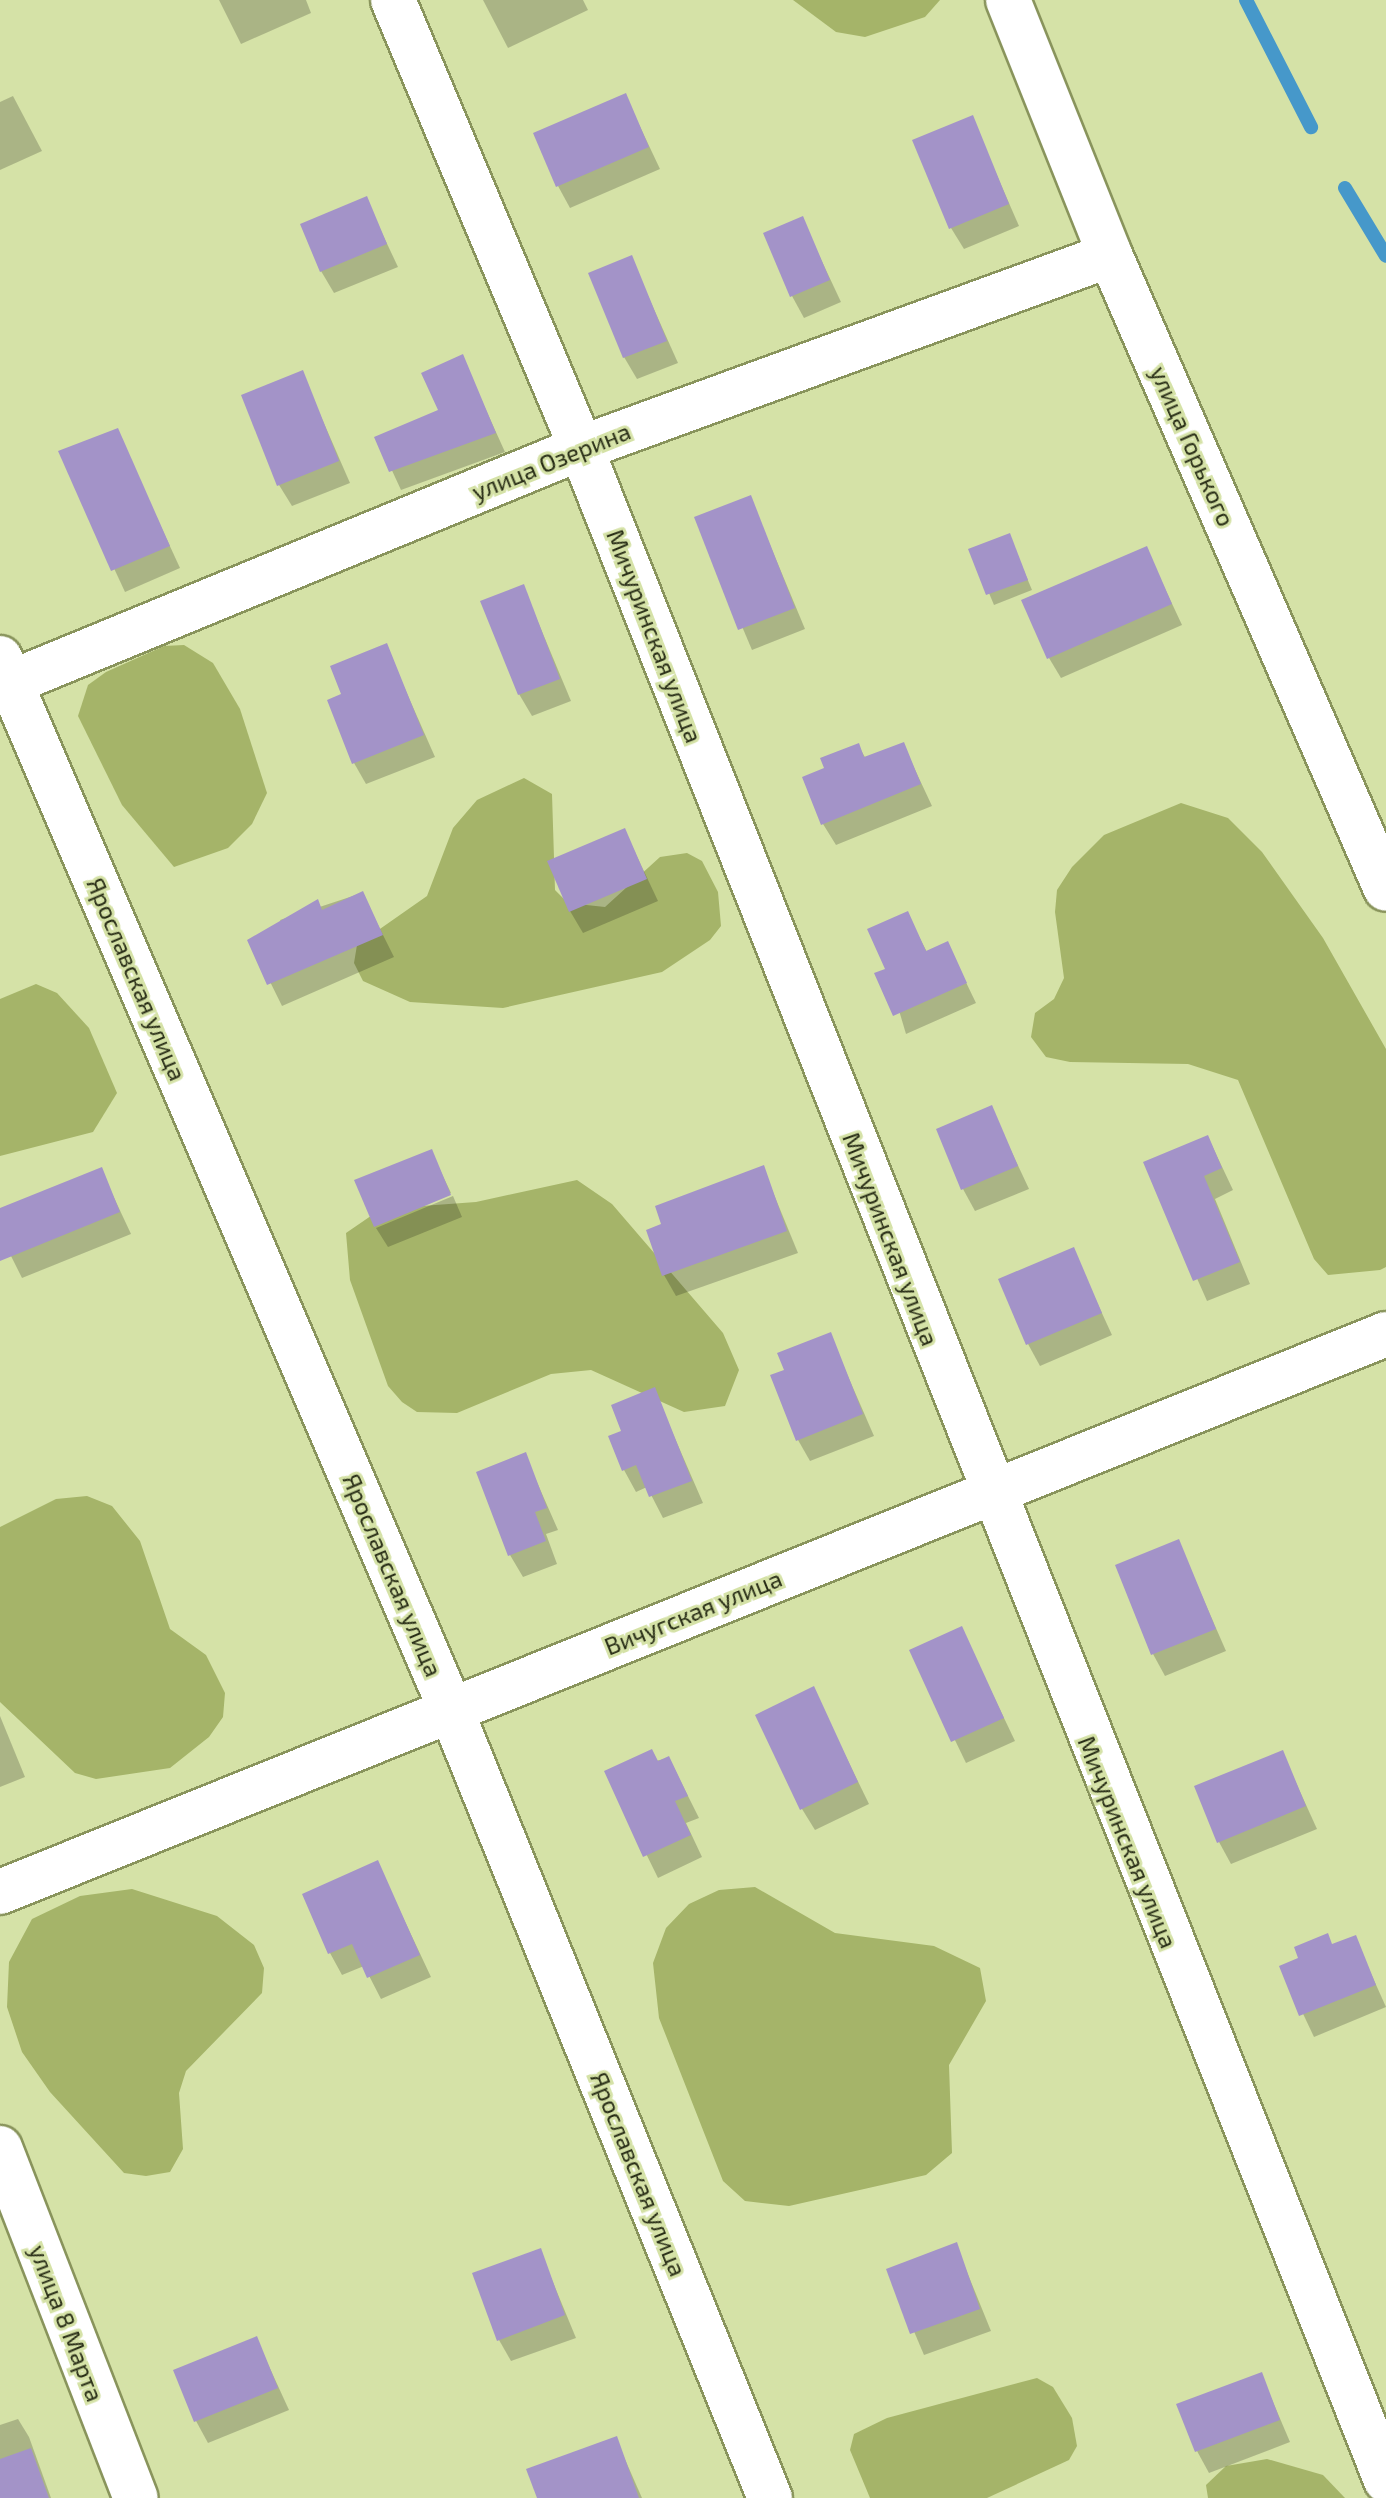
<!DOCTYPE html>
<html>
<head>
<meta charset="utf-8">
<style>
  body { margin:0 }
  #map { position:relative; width:1386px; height:2498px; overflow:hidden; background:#d5e2a7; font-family:"Exo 2",sans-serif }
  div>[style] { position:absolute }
  .green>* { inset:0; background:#a5b469 }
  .shadow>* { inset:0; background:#0003 }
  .stream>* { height:14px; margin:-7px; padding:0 7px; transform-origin:7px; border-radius:7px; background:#4698ca }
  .building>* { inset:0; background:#a393c8 }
  .roads { filter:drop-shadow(2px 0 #89945c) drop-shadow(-2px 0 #89945c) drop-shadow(0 2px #89945c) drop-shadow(0 -2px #89945c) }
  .minor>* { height:44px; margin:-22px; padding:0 22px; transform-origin:22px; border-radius:22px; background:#fff }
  span { translate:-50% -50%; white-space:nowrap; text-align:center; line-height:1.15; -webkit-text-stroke:6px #d5e2a7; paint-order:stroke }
  .street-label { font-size:24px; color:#282d16 }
</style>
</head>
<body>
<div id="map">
  <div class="green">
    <div style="clip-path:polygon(793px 0,940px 0,925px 17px,865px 37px,836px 32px)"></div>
    <div style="clip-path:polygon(184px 645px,213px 663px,240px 709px,267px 793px,252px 824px,228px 848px,174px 867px,122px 805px,78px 716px,88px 685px,106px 672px,164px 646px)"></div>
    <div style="clip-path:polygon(524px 778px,552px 794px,555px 890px,568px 903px,605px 907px,660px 857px,687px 853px,702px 861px,718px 892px,721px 926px,710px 940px,662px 972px,503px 1008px,410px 1002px,363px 981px,354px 963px,357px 945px,427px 896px,453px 828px,477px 800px)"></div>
    <div style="clip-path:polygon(1181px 803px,1228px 818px,1262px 852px,1323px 938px,1386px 1049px,1386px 1267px,1380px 1270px,1328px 1275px,1314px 1259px,1238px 1080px,1188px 1064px,1070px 1062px,1046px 1057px,1031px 1037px,1035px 1013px,1054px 999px,1064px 978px,1055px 912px,1057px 890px,1072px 867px,1104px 835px)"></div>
    <div style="clip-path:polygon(36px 984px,57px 993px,89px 1028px,117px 1093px,93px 1132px,0 1156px,0 999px)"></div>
    <div style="clip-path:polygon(577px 1180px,612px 1204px,723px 1333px,739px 1370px,725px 1406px,684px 1412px,591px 1370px,551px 1374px,457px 1413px,417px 1412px,402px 1402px,388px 1386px,350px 1280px,346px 1233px,381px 1209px,476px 1202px)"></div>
    <div style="clip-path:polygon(87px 1496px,112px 1506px,140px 1541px,170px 1629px,206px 1655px,225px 1693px,223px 1717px,209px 1737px,170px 1768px,96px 1779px,75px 1773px,0 1702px,0 1527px,56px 1499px)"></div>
    <div style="clip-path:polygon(755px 1887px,835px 1933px,934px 1946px,980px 1968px,986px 2001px,949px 2065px,952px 2153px,926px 2175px,789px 2206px,745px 2201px,723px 2181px,659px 2018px,653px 1963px,666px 1928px,689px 1904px,719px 1890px)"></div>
    <div style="clip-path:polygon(132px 1889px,217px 1916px,254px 1945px,264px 1968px,262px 1993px,186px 2071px,179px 2093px,183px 2149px,170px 2172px,146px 2176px,124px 2173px,50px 2092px,22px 2052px,7px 2007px,9px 1962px,32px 1919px,80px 1896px)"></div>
    <div style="clip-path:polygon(1037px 2378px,1053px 2387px,1072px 2418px,1077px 2446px,1069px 2460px,987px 2498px,870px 2498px,850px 2450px,854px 2434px,887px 2418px)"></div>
    <div style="clip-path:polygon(1267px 2459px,1323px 2475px,1345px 2498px,1208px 2498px,1206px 2485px,1226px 2466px)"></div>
  </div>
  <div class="shadow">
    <div style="clip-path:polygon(219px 0,306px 0,311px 13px,241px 44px)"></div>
    <div style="clip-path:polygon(483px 0,583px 0,588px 10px,508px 48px)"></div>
    <div style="clip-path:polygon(625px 95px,660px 169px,570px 208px,558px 186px)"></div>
    <div style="clip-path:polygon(13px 96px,42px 151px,0 170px,0 102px)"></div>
    <div style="clip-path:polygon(972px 118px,1019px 226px,964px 249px,951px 228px)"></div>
    <div style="clip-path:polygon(366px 199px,398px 267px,334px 293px,321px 271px)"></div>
    <div style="clip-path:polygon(802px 219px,841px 302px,804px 318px,792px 296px)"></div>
    <div style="clip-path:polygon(631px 258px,678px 363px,637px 379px,624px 357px)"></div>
    <div style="clip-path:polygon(462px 357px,505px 452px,401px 490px,377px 438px,441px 411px)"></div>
    <div style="clip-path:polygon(302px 373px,350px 483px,292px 506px,279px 485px)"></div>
    <div style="clip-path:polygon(117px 431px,180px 568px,125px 592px,60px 452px)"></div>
    <div style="clip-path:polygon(750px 497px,805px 629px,752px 650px,696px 518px)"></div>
    <div style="clip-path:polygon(1009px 535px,1032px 590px,994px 605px,971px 550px)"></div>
    <div style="clip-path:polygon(1146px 548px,1182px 625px,1061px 678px,1049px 658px)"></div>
    <div style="clip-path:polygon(523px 586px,571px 701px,532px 716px,519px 694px)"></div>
    <div style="clip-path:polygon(386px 646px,435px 757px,366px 784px,354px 763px)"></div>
    <div style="clip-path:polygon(903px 744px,932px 806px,836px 845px,823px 824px,827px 769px,858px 745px,866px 759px)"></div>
    <div style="clip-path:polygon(625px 831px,658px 901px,583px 933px,570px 911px)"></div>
    <div style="clip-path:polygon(362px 893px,394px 957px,282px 1006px,250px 941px,283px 926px,280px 920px)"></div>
    <div style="clip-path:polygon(907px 914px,927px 952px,947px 943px,976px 1003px,906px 1034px,887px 970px)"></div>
    <div style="clip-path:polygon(991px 1108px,1029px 1189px,975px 1211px,963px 1189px)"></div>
    <div style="clip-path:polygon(1208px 1137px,1233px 1190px,1215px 1199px,1250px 1284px,1207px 1301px,1146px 1163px)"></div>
    <div style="clip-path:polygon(431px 1151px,451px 1193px,375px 1224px)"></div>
    <div style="clip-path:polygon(763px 1168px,798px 1253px,676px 1296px,664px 1275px)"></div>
    <div style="clip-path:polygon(101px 1170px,131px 1234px,22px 1278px,0 1234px,0 1210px)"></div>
    <div style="clip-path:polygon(453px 1196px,462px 1217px,388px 1247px,376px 1228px)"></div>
    <div style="clip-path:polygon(1073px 1250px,1112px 1335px,1040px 1366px,1028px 1344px)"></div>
    <div style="clip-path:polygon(830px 1335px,874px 1436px,810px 1461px,798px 1440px,787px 1371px)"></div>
    <div style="clip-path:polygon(654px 1390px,703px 1503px,663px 1518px,647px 1487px,636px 1492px,624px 1470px,623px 1432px)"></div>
    <div style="clip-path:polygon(525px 1455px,558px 1530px,546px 1534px,557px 1564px,523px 1577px,510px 1555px)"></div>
    <div style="clip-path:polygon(1178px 1541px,1226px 1651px,1165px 1676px,1153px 1654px)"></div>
    <div style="clip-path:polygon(961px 1628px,1015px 1741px,966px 1763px,912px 1651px)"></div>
    <div style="clip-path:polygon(813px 1689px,869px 1804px,815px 1830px,802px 1809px)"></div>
    <div style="clip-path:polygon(0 1716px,25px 1777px,0 1787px)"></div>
    <div style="clip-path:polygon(1282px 1752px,1317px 1829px,1231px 1864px,1219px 1842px)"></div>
    <div style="clip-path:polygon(669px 1758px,699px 1818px,686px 1823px,702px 1857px,658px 1878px,606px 1772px)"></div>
    <div style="clip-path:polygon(377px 1862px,431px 1977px,381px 1999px,364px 1966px,342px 1975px,330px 1953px)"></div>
    <div style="clip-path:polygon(1355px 1938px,1386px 2007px,1314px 2037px,1281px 1967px)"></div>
    <div style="clip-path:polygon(956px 2245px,991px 2331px,924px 2355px,888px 2270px)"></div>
    <div style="clip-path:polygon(540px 2251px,576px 2338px,511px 2361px,499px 2340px)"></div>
    <div style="clip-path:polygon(256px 2338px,289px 2410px,208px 2443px,196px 2421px)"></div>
    <div style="clip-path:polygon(1261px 2374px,1290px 2442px,1209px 2473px,1197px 2451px)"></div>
    <div style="clip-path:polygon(18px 2419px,29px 2437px,51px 2498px,0 2498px,0 2425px)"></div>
    <div style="clip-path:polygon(616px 2439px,642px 2498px,539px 2498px)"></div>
  </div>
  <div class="stream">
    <div style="left:1246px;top:0;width:143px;rotate:62.9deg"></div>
    <div style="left:1345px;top:188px;width:79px;rotate:58.9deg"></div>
  </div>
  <div class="building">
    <div style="clip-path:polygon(626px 93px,649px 147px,556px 187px,533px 133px)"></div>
    <div style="clip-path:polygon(973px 115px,1009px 204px,949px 229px,912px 140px)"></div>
    <div style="clip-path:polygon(367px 196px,387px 244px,320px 272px,300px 224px)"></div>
    <div style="clip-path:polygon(803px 216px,830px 280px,790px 297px,763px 233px)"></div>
    <div style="clip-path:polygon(632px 255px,667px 341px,623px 358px,588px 273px)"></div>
    <div style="clip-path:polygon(463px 354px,496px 433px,389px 472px,374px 437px,438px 410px,421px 373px)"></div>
    <div style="clip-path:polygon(303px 370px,339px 461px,277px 486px,241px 395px)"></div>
    <div style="clip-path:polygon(118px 428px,170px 546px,111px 571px,58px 451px)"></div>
    <div style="clip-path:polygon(751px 495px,795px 608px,738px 630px,694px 517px)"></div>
    <div style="clip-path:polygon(1010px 533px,1028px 580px,986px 595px,968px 549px)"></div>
    <div style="clip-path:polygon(1147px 546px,1172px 604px,1047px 659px,1021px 600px)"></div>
    <div style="clip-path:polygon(524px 584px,560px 679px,518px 695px,480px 601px)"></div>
    <div style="clip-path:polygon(387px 643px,424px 735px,352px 764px,327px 700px,341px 694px,330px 666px)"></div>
    <div style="clip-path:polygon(904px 742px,921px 784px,821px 825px,802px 777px,824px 768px,820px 758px,859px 743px,864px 757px)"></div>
    <div style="clip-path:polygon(625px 828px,647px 879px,569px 912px,547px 861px)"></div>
    <div style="clip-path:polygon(363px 891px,383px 935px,267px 985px,247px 940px,318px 899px,322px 910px)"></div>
    <div style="clip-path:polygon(908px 911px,926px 951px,948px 941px,967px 983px,893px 1016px,874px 973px,885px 969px,867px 929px)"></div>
    <div style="clip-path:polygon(992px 1105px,1018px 1166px,961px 1190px,936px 1129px)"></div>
    <div style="clip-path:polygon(1208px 1135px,1222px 1168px,1204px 1176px,1240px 1262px,1193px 1281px,1143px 1162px)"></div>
    <div style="clip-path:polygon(432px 1149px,451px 1195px,374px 1227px,354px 1180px)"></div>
    <div style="clip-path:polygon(764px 1165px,787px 1231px,662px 1276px,646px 1230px,661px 1224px,655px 1206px)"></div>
    <div style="clip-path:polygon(102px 1167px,120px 1212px,0 1261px,0 1208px)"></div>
    <div style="clip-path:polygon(1074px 1247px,1102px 1313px,1026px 1345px,998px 1279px)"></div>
    <div style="clip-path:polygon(831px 1332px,863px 1414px,796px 1441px,770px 1375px,784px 1370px,777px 1353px)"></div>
    <div style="clip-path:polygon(655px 1387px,692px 1481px,649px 1497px,636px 1465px,622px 1471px,608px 1436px,621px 1431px,611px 1405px)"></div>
    <div style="clip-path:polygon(526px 1452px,547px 1508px,535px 1512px,546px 1541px,508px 1556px,476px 1472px)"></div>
    <div style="clip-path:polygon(1179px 1539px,1216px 1629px,1151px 1655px,1115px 1565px)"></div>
    <div style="clip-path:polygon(962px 1626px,1004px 1718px,951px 1742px,909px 1650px)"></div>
    <div style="clip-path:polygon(814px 1686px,858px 1782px,800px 1810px,755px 1715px)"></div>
    <div style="clip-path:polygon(652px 1749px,658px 1761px,669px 1756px,688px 1796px,675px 1801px,691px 1835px,643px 1857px,604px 1771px)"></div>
    <div style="clip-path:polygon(1283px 1750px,1306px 1806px,1217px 1843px,1194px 1786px)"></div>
    <div style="clip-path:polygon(378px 1860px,420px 1955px,367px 1978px,352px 1944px,328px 1954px,302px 1894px)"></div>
    <div style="clip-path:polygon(1328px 1933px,1332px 1944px,1356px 1935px,1376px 1985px,1299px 2016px,1279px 1966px,1298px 1958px,1294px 1947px)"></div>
    <div style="clip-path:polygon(957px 2242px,980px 2309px,910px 2334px,886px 2269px)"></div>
    <div style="clip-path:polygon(541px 2248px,565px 2315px,497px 2341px,472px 2273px)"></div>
    <div style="clip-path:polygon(257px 2336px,278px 2388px,194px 2422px,173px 2370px)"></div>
    <div style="clip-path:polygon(1262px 2372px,1280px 2420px,1195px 2452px,1176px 2404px)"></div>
    <div style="clip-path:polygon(617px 2436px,639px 2498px,537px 2498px,526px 2469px)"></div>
    <div style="clip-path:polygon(31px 2448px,49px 2498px,0 2498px,0 2459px)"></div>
  </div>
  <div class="roads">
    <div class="minor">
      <div style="left:393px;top:0;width:486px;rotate:67.2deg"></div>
      <div style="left:581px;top:448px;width:2186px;rotate:68.39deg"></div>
      <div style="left:1008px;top:0;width:275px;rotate:68.2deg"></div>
      <div style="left:1110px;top:255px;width:691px;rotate:66.48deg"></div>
      <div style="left:0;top:658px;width:1145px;rotate:66.79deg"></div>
      <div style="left:451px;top:1710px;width:850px;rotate:67.96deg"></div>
      <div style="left:0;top:687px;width:628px;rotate:-22.36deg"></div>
      <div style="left:581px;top:448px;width:563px;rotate:-20.04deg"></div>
      <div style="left:0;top:1892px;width:1494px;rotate:-21.93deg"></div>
      <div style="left:0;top:2148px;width:375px;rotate:68.8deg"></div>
    </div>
  </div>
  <div class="street-label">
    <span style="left:1193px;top:446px;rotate:66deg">улица Горького</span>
    <span style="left:551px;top:461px;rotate:-22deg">улица Озерина</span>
    <span style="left:655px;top:636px;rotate:69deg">Мичуринская улица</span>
    <span style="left:137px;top:979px;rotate:67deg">Ярославская улица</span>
    <span style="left:891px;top:1239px;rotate:69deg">Мичуринская улица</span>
    <span style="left:393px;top:1575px;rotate:67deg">Ярославская улица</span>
    <span style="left:693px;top:1612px;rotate:-22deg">Вичугская улица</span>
    <span style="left:1128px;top:1842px;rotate:68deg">Мичуринская улица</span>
    <span style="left:639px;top:2174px;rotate:68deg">Ярославская улица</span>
    <span style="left:67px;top:2323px;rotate:69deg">улица 8 Марта</span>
  </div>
</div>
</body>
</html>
